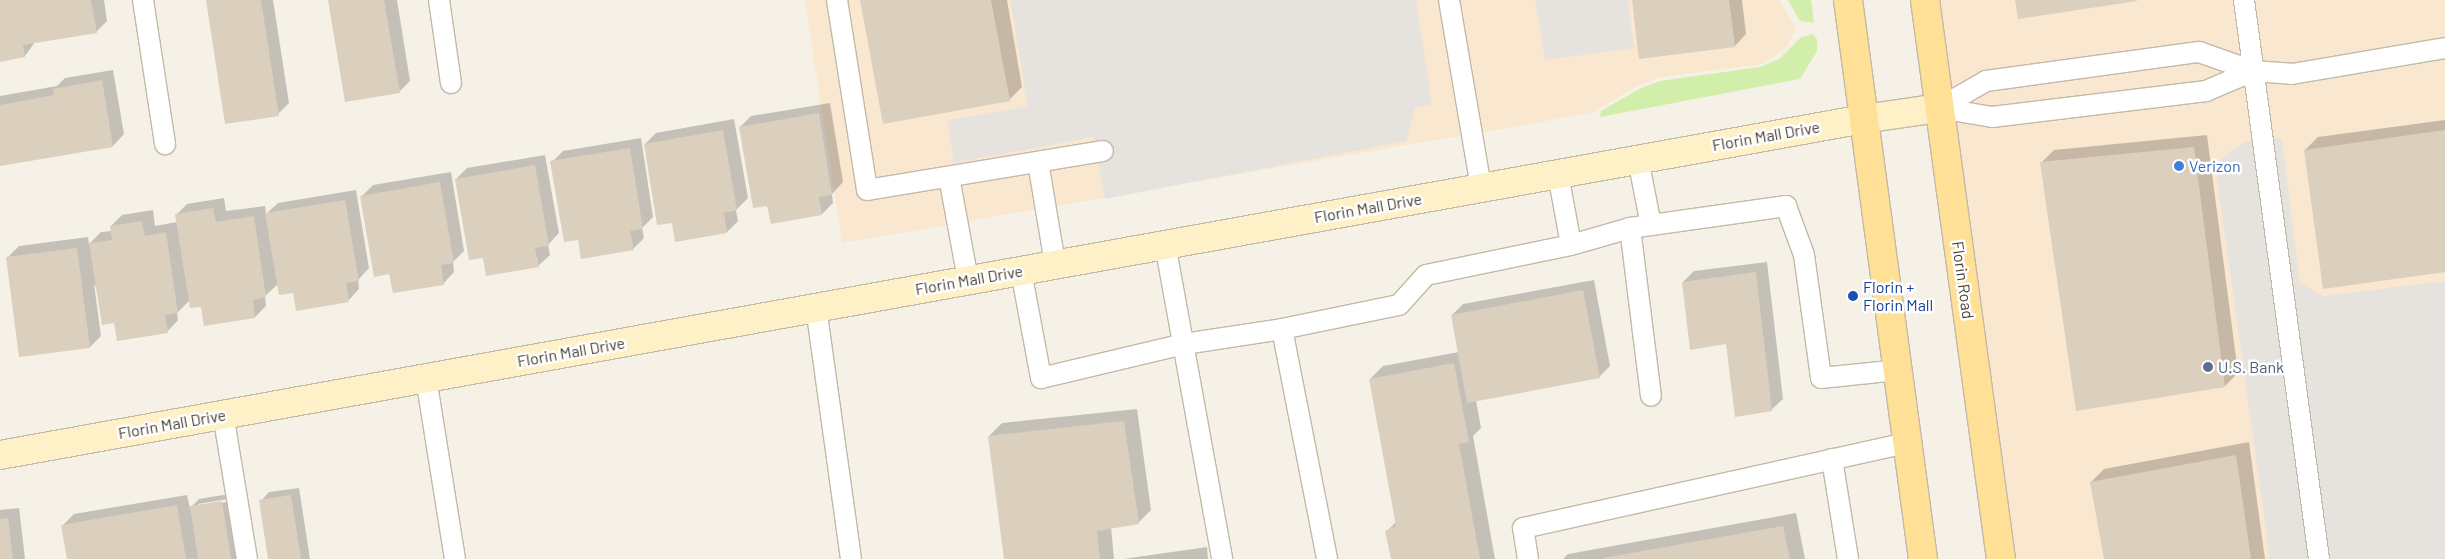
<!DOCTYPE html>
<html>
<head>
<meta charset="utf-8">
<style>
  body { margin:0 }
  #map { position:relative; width:2445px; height:559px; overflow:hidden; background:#f5f1e7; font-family:Barlow,sans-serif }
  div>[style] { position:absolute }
  .commercial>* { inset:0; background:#f9e7d0 }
  .green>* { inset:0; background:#d1eeab }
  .parking>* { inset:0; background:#e6e3df }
  .shadow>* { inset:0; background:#0003 }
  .building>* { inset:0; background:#dbcfbe }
  .roads { filter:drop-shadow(1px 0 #c2b9a8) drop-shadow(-1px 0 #c2b9a8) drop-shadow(0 1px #c2b9a8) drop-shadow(0 -1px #c2b9a8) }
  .lane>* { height:20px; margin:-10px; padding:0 10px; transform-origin:10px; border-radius:10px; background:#fff }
  .secondary>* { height:28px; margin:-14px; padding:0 14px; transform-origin:14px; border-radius:14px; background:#fff1c7 }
  .primary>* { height:28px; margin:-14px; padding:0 14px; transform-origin:14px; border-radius:14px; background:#ffe096 }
  .dots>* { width:14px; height:14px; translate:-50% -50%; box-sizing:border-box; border:2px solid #fff; border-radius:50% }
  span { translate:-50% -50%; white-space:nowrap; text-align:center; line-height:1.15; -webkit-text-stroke:5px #fff; paint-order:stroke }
  .street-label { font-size:16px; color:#494135 }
  .shop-label { font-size:16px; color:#366cbe }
  .left { translate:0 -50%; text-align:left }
  .transit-label { font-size:16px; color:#164399 }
  .service-label { font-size:16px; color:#4e5e75 }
</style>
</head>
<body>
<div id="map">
  <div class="commercial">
    <div style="clip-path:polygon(805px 0,1779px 0,1796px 29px,1787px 47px,1763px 64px,1660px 77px,1635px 87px,1592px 113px,842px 243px)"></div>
    <div style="clip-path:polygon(1933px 0,2445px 0,2445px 559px,1999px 559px)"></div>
  </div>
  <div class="green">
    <div style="clip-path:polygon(1788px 0,1811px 0,1814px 23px,1800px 21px)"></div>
    <div style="clip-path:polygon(1812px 34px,1817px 39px,1817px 51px,1800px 79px,1600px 117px,1601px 111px,1639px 89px,1660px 81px,1760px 67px,1779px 59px,1800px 38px)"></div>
  </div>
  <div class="parking">
    <div style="clip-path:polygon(1010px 0,1416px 0,1432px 105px,1415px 108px,1406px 141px,1105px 199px,1093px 137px,954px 163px,947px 120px,1028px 106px)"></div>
    <div style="clip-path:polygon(1535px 0,1628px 0,1634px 48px,1545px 60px)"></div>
    <div style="clip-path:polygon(2282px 138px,2300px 283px,2323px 296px,2445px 281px,2445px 559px,2270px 559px,2215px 164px,2244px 142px)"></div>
  </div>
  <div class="shadow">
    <div style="clip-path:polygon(0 0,104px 0,107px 21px,96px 32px,35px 42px,25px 56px,0 60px)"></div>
    <div style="clip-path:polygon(208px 0,273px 0,289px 103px,278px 114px)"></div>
    <div style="clip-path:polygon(329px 0,397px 0,410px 81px,399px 92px)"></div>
    <div style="clip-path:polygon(861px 0,1007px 0,1022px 87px,1009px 100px)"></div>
    <div style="clip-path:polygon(1633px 0,1742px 0,1746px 34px,1735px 46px)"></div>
    <div style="clip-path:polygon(113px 70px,124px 134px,113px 146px,0 165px,0 96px,57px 86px,65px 78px)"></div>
    <div style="clip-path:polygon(830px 103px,843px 182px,832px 194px,833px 203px,822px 214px,772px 223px,768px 204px,740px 127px,751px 116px)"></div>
    <div style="clip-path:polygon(734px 119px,748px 198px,736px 210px,738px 221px,727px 232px,676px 241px,673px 221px,645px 144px,656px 133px)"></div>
    <div style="clip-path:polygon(2445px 120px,2445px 271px,2305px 150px,2318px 137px)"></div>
    <div style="clip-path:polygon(2207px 135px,2238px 373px,2225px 386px,2041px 163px,2054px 150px)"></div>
    <div style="clip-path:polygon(641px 138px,653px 217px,642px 228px,644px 238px,633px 249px,552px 162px,563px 151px)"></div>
    <div style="clip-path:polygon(545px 155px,559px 233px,548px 245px,550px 255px,538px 266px,484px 256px,456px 179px,467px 168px)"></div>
    <div style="clip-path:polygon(451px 172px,464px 251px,453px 262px,454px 272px,443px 284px,390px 273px,362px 196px,373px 185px)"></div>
    <div style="clip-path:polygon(356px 190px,369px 268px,358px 280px,359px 289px,348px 301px,294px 291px,278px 284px,265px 296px,266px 306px,255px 317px,190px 300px,177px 313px,178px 320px,167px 332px,115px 322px,94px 284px,101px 336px,90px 347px,8px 257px,19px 246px,88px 237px,89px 244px,101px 232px,112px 231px,111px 226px,122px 215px,153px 210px,155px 226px,177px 222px,176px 215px,187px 204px,224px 198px,226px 211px,265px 206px,266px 214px,278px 203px)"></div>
    <div style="clip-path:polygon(1767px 262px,1783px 399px,1771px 410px,1683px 282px,1694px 271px)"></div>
    <div style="clip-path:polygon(1594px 280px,1610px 366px,1599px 377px,1476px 400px,1481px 428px,1473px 436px,1495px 559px,1392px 559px,1387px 531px,1397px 521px,1370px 379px,1383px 366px,1459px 352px,1452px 315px,1463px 304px)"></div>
    <div style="clip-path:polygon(1137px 409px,1151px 510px,1138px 523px,1111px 527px,1114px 559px,1005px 559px,989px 436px,1002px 423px)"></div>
    <div style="clip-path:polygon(2249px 442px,2265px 559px,2105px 559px,2091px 482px,2104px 469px)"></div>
    <div style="clip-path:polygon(299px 488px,310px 559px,270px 559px,261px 501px,269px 492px)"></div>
    <div style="clip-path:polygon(evenodd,229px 494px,240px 559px,69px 559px,63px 525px,74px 514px,187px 495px,190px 508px,199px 499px,229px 494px,228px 499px,228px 502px,198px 506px,198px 504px,228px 499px)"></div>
    <div style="clip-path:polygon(19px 508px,25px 559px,0 559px,0 510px)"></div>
    <div style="clip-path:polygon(1796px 513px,1805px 559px,1563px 559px,1568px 554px)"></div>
    <div style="clip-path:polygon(1207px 547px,1208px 559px,1123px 559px)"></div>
  </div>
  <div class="building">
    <div style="clip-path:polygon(0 0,91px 0,97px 33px,23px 45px,25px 57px,0 62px)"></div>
    <div style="clip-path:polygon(206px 0,261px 0,279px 116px,225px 124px)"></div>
    <div style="clip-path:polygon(328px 0,384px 0,400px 93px,345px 102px)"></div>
    <div style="clip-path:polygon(860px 0,991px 0,1010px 101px,883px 124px)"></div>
    <div style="clip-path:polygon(1632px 0,1729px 0,1735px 47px,1639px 59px)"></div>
    <div style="clip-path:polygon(2015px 0,2137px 0,2137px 1px,2018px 19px)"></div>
    <div style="clip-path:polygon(102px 80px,113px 147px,0 166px,0 105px,54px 95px,53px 89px)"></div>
    <div style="clip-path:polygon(819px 113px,832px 195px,819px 197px,822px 215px,771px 224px,767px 206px,753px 208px,739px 127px)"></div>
    <div style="clip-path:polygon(723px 130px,737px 210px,724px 213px,727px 233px,675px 242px,672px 223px,657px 225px,644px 144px)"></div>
    <div style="clip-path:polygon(2445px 130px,2445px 272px,2323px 289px,2304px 150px)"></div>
    <div style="clip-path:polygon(2194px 147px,2225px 387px,2076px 411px,2040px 162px)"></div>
    <div style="clip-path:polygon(630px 148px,643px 229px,630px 231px,634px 250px,581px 259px,578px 240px,564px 242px,550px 161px)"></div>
    <div style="clip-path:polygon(535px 165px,549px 246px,535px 248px,539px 267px,486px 276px,483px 258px,469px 260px,455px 179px)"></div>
    <div style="clip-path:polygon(440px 182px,454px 263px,441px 265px,444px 285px,393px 293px,389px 274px,374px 277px,360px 196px)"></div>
    <div style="clip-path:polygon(345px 200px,359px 281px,346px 283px,349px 302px,296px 311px,293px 293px,279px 295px,265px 213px)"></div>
    <div style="clip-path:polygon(213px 208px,216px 222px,254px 216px,266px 297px,253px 300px,255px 318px,204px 326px,201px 307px,190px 308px,175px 214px)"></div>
    <div style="clip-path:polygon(142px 221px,145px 236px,166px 232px,178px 313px,165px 315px,168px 333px,117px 341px,114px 323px,102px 325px,89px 243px,112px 240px,110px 226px)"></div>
    <div style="clip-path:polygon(77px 248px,90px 348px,19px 357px,6px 257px)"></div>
    <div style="clip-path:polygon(1756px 272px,1772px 411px,1735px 417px,1726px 344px,1690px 350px,1682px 282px)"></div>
    <div style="clip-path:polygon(1583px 290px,1600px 378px,1467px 403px,1451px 315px)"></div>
    <div style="clip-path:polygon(1454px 363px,1469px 442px,1459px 444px,1480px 559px,1391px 559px,1385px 531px,1396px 526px,1369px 379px)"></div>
    <div style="clip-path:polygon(1124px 421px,1139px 524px,1097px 531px,1100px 559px,1004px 559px,988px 436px)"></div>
    <div style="clip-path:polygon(2236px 455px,2251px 559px,2104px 559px,2090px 482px)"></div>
    <div style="clip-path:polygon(291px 495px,301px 559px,268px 559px,259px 500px)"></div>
    <div style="clip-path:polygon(222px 501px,231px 559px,198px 559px,190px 506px)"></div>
    <div style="clip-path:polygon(177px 505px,186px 559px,67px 559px,61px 525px)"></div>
    <div style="clip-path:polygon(8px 518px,13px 559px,0 559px,0 519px)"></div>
    <div style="clip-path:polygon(1783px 526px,1790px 559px,1603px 559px,1603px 558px)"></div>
  </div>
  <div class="roads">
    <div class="lane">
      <div style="left:143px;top:0;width:146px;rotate:81.3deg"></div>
      <div style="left:439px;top:0;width:84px;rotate:81.8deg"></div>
      <div style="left:837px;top:0;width:192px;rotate:81deg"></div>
      <div style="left:867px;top:190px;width:239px;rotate:-9.4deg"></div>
      <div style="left:1449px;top:0;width:191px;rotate:80.3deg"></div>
      <div style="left:2244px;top:0;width:564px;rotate:82.36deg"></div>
      <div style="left:1939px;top:108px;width:54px;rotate:-29.9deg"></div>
      <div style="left:1986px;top:81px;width:215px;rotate:-7.8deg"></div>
      <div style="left:2199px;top:52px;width:57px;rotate:19.4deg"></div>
      <div style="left:2253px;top:71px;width:39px;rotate:4deg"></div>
      <div style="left:2292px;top:74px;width:155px;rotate:-9.6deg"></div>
      <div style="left:1939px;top:108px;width:54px;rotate:9.6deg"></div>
      <div style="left:1992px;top:117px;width:216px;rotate:-6.9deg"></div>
      <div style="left:2206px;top:91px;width:51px;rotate:-23.1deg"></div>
      <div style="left:1638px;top:159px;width:67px;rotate:78.9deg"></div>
      <div style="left:1038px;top:162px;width:103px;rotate:80.5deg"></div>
      <div style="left:1558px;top:174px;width:72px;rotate:79.6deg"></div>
      <div style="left:949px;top:177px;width:105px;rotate:79.5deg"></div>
      <div style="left:1630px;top:228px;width:158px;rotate:-8deg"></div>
      <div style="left:1786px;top:206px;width:52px;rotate:69.8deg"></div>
      <div style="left:1804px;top:255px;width:124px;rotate:82.1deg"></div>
      <div style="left:1821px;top:378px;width:77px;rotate:-5.9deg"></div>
      <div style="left:1165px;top:244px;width:320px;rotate:79.7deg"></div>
      <div style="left:1021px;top:271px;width:109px;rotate:79.4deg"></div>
      <div style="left:1041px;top:378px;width:147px;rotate:-13.4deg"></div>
      <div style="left:1184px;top:344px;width:99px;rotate:-8.7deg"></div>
      <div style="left:1282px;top:329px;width:119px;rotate:-11.6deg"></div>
      <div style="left:1399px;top:305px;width:40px;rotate:-48deg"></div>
      <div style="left:1426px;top:275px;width:148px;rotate:-11.7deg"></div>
      <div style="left:1571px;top:245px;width:61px;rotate:-16.1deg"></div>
      <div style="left:1630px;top:228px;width:169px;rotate:82.9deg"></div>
      <div style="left:816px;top:307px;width:254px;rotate:82.1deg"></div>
      <div style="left:1282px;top:329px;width:234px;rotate:78.9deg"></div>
      <div style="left:426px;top:378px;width:183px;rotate:80.9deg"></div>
      <div style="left:223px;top:414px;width:147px;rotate:80.6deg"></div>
      <div style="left:1832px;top:459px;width:101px;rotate:80.9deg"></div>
      <div style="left:1528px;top:559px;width:31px;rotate:-99deg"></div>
      <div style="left:1523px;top:528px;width:393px;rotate:-12.5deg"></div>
    </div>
    <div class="secondary">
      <div style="left:0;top:455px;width:1893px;rotate:-10.22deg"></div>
      <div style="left:1863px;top:119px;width:77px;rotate:-8.2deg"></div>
    </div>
    <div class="primary">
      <div style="left:1848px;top:0;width:564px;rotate:82.36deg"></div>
      <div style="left:1925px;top:0;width:564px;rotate:82.26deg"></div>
    </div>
  </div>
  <div class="dots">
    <div style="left:2179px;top:166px;background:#3f7fe0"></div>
    <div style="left:1853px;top:296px;background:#1a4fb4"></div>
    <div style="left:2208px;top:367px;background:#5c6f8a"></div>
  </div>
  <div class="street-label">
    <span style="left:1766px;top:136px;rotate:-10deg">Florin Mall Drive</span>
    <span style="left:1368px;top:208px;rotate:-10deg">Florin Mall Drive</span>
    <span style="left:969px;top:280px;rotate:-10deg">Florin Mall Drive</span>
    <span style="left:1963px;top:280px;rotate:82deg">Florin Road</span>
    <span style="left:571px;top:352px;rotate:-10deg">Florin Mall Drive</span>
    <span style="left:172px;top:424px;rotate:-10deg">Florin Mall Drive</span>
  </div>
  <div class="shop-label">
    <span class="left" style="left:2189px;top:166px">Verizon</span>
  </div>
  <div class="transit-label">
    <span class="left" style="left:1863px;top:296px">Florin +<br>Florin Mall</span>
  </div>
  <div class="service-label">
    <span class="left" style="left:2218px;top:367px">U.S. Bank</span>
  </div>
</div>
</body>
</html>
